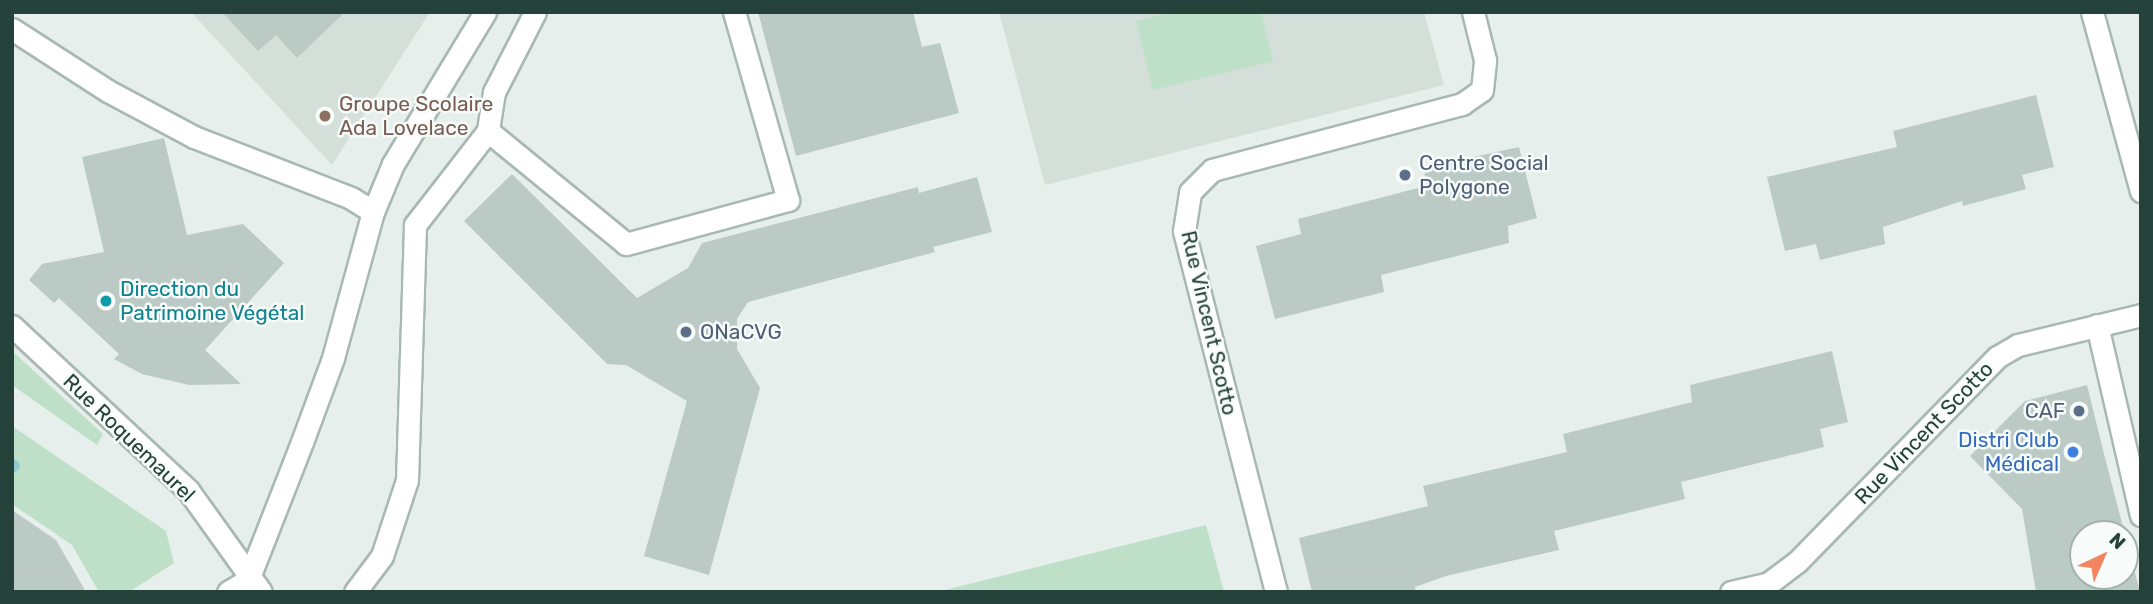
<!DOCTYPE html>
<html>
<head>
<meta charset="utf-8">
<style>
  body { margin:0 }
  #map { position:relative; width:2153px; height:604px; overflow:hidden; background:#e6efeb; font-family:Rubik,sans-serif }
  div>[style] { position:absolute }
  .built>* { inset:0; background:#d4dfda }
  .green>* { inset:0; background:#bfe0c8 }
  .stream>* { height:12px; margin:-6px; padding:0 6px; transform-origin:6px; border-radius:6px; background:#8ec9d4 }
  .building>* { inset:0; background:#bbcac4 }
  .roads { filter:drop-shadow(2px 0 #a8b8b2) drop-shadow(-2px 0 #a8b8b2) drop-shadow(0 2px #a8b8b2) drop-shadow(0 -2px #a8b8b2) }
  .lane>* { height:21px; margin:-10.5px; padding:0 10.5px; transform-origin:10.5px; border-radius:10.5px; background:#fff }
  .street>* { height:21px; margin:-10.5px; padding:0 10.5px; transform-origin:10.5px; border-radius:10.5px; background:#fff }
  .secondary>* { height:21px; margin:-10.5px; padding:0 10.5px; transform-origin:10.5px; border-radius:10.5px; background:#fff }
  .dots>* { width:19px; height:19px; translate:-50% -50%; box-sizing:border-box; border:4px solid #f7fbf9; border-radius:50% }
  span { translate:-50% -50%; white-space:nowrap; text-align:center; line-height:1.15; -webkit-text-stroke:5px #f7fbf9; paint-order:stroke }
  .education-label { font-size:21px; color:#785e54 }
  .left { translate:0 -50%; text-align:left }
  .service-label { font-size:21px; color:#4e5e75 }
  .right { translate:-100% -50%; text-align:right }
  .culture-label { font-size:21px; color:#0d838f }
  .street-label { font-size:21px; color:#24423a }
  .shop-label { font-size:21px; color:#366cbe }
  .frame { position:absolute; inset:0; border:14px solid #24423a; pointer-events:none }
  .north { position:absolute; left:2069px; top:520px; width:70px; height:70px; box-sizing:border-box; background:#f7fbf9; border:2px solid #a3b1ad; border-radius:50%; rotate:44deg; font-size:19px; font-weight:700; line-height:28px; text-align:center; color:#24423a }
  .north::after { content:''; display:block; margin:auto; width:24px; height:32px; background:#f4845f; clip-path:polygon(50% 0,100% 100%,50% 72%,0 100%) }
</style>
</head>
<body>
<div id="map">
  <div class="built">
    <div style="clip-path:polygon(191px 12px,430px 12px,332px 165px)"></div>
    <div style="clip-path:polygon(999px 12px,1424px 12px,1444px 85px,1045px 185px)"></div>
  </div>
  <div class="green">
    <div style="clip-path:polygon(1174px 12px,1261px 12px,1273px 61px,1153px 90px,1136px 21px)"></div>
    <div style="clip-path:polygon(12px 351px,103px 434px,97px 445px,12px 385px)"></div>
    <div style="clip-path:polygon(12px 426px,166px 531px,174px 563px,129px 592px,99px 592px,72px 545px,12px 504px)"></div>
    <div style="clip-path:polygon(1206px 525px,1224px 592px,937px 592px)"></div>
  </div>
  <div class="stream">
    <div style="left:12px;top:465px;width:2px;rotate:27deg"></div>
  </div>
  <div class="building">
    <div style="clip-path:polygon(222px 12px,345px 12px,297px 58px,276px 35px,258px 51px)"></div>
    <div style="clip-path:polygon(758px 12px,913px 12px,922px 47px,940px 43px,959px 113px,796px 156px)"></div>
    <div style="clip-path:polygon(2036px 95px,2054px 167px,2022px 175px,2026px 189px,1963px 206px,1962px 201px,1883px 227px,1885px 244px,1820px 260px,1816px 244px,1785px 251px,1767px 177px,1897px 147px,1893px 131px)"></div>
    <div style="clip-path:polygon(164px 138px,187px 235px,243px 224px,284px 263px,205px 350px,241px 384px,189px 385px,142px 374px,114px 359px,119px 354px,59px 298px,54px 303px,29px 280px,42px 264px,104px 252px,82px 157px)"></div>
    <div style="clip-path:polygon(1519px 147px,1537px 218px,1508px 226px,1509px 243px,1381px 275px,1384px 292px,1275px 319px,1256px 246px,1301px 234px,1298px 219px,1426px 186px,1424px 168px)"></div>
    <div style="clip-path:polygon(512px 174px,637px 298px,688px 268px,702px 243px,918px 187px,919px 193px,977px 177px,992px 232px,933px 247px,935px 252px,748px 302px,737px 319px,737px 349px,760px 388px,709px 575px,644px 556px,687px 401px,626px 365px,607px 364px,464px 221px)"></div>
    <div style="clip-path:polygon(1832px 351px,1848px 422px,1820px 429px,1824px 447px,1681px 482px,1685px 499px,1554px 531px,1559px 550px,1446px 576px,1415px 587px,1416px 592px,1312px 592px,1299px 538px,1428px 506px,1423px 486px,1567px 452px,1563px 434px,1692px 402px,1690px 385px)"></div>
    <div style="clip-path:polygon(evenodd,2087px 385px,2103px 450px,2140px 592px,2036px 592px,2022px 509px,1970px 456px,2025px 401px,2087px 385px,2083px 534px,2125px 534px,2125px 576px,2083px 576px,2083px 534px)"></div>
    <div style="clip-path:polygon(12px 510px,56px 540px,86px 592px,12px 592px)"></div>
  </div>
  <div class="roads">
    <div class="lane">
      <div style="left:535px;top:12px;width:90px;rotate:117.1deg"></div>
      <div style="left:494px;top:92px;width:39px;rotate:99deg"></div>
      <div style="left:488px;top:131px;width:178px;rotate:39.3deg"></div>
      <div style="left:626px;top:244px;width:168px;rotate:-15.2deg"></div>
      <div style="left:788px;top:200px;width:196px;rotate:-106deg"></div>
      <div style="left:12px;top:29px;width:114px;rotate:32.9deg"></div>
      <div style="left:108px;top:91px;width:98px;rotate:28.1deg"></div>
      <div style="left:194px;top:137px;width:168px;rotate:21.2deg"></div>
      <div style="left:351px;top:198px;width:26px;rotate:32deg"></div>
      <div style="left:2097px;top:325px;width:195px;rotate:77deg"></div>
      <div style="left:355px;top:592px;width:45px;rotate:-53.1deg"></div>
      <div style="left:382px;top:556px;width:80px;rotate:-71.8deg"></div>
      <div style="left:407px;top:480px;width:255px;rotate:-88.2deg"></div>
      <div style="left:415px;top:225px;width:119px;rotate:-52.2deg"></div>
    </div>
    <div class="street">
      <div style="left:12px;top:326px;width:241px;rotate:43deg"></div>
      <div style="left:188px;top:490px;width:125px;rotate:54.4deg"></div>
      <div style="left:228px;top:592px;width:23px;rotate:-31deg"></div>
      <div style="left:248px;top:580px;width:148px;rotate:-68.6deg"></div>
      <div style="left:302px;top:442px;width:90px;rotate:-69.7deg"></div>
      <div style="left:333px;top:358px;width:151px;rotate:-74.7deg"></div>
      <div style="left:373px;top:212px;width:52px;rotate:-67.4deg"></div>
      <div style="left:393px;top:164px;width:178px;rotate:-58.8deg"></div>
      <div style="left:1276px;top:592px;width:373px;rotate:-104.3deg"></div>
      <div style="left:1184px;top:231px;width:39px;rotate:-81deg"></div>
      <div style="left:1190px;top:192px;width:31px;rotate:-45deg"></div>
      <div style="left:1212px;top:170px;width:259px;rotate:-14.8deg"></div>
      <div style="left:1462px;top:104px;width:24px;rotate:-35deg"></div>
      <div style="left:1482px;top:90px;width:30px;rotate:-84deg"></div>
      <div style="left:1485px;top:60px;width:49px;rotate:-104deg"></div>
      <div style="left:1731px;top:592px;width:39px;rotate:-13deg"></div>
      <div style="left:1769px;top:583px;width:35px;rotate:-37deg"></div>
      <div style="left:1797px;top:562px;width:286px;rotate:-45.7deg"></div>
      <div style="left:1997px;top:357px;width:24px;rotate:-30deg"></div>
      <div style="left:2018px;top:345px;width:127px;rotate:-13.7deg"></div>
    </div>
    <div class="secondary">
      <div style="left:2092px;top:12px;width:186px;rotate:74.7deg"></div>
    </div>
  </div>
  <div class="dots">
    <div style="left:325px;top:116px;background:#8d6e63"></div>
    <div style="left:1405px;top:175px;background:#5c6f8a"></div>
    <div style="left:106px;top:301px;background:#0f9aa8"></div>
    <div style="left:686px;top:332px;background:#5c6f8a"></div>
    <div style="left:2079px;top:411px;background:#5c6f8a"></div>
    <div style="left:2073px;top:452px;background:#3f7fe0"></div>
  </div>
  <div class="education-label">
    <span class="left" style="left:339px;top:116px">Groupe Scolaire<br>Ada Lovelace</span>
  </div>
  <div class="service-label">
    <span class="left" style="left:1419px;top:175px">Centre Social<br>Polygone</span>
    <span class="left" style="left:700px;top:332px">ONaCVG</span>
    <span class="right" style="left:2065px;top:411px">CAF</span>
  </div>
  <div class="culture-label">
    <span class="left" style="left:120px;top:301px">Direction du<br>Patrimoine Végétal</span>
  </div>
  <div class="street-label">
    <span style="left:1209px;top:323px;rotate:77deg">Rue Vincent Scotto</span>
    <span style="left:1924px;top:433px;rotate:-46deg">Rue Vincent Scotto</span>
    <span style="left:129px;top:438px;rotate:44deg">Rue Roquemaurel</span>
  </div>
  <div class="shop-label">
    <span class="right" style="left:2059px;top:452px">Distri Club<br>Médical</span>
  </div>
  <div class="frame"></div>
  <div class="north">N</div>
</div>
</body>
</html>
